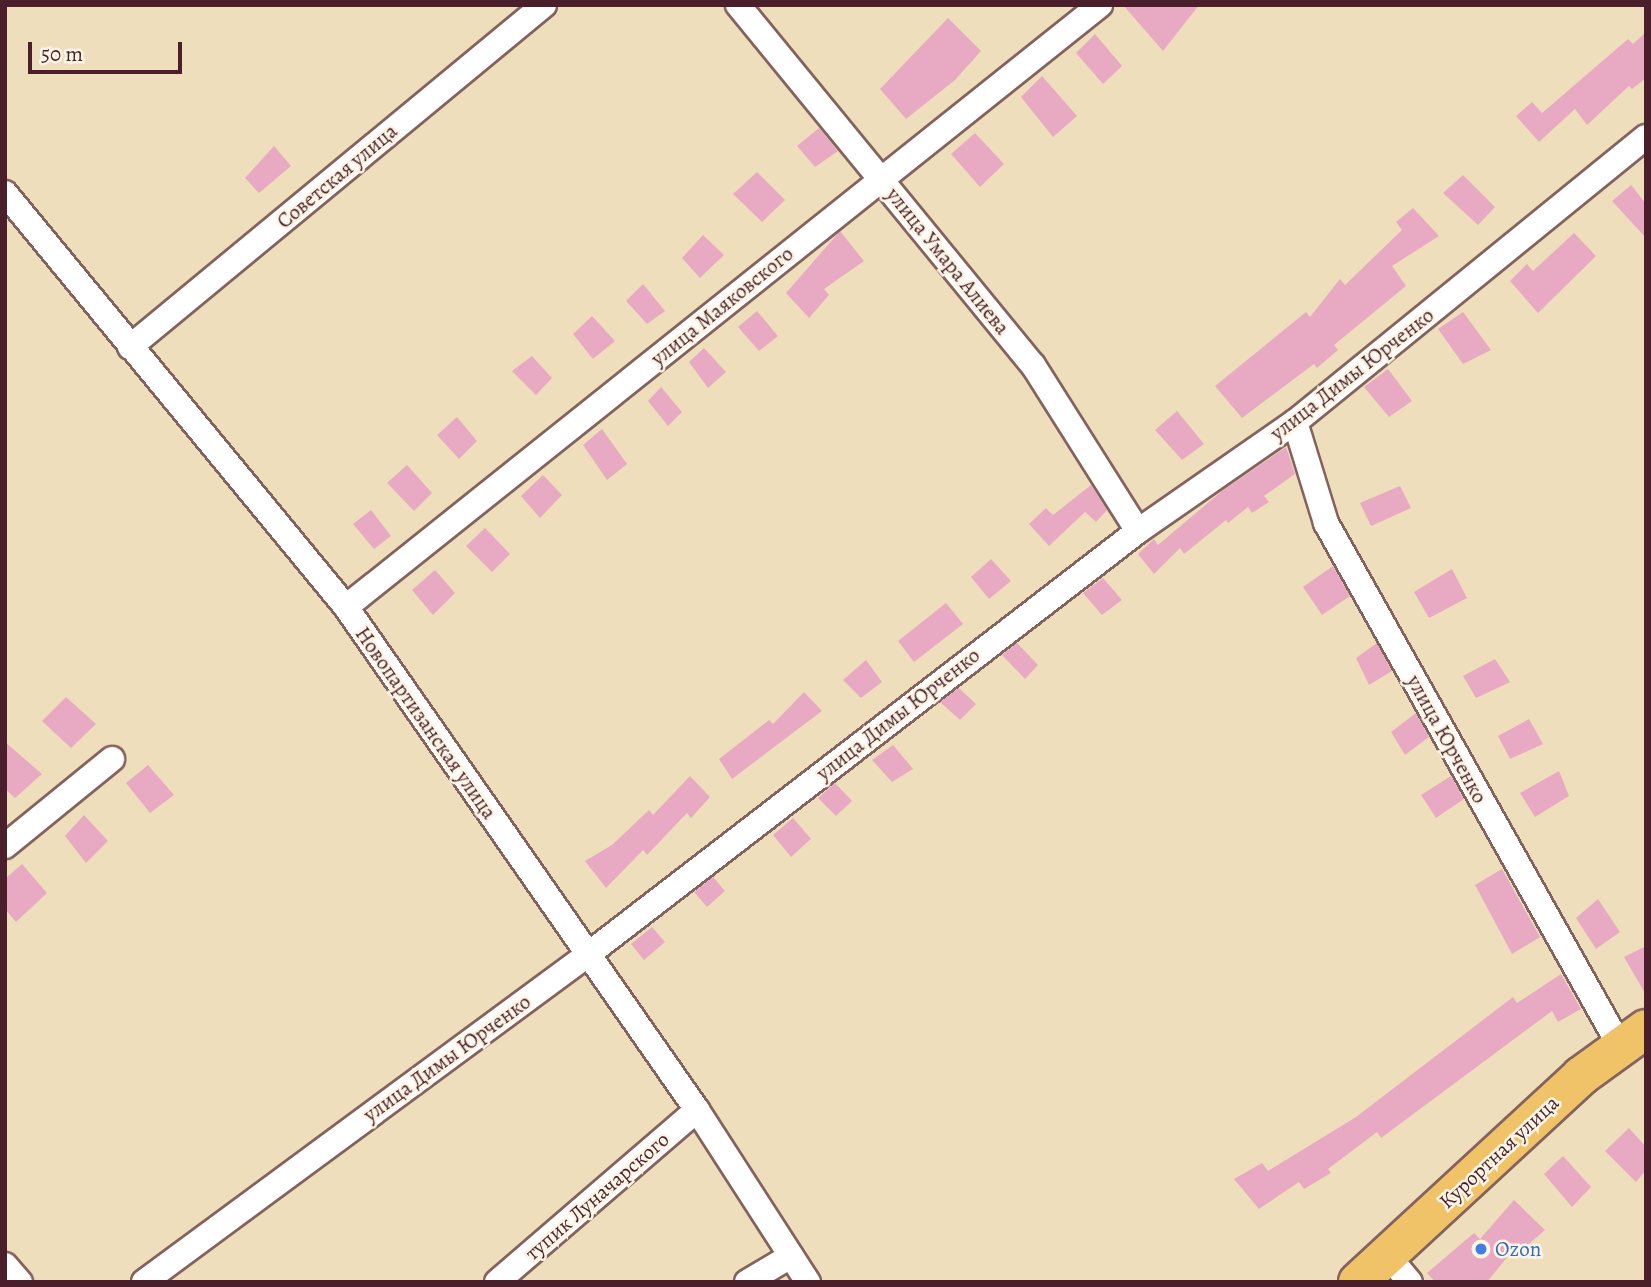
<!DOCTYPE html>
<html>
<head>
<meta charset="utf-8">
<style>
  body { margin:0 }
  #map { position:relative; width:1651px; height:1287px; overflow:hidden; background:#efdebc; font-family:Alegreya,serif }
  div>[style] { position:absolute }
  .building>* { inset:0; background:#e8aac2 }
  .roads { filter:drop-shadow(2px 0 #84625e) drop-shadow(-2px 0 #84625e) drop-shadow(0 2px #84625e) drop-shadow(0 -2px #84625e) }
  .minor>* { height:24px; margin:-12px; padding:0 12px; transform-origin:12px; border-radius:12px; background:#fff }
  .primary>* { height:38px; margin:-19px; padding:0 19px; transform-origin:19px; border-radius:19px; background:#f0c369 }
  .dots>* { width:19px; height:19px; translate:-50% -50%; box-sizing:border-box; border:4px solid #fcf5e5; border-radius:50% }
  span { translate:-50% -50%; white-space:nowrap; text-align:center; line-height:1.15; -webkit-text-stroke:5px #fcf5e5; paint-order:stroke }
  .street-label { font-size:21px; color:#4a1f2b }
  .shop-label { font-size:21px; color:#366cbe }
  .left { translate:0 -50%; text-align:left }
  .frame { position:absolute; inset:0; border:7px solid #4a1f2b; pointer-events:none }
  .scale { position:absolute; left:28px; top:42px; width:154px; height:32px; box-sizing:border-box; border:4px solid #4a1f2b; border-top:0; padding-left:9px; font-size:21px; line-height:24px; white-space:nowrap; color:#4a1f2b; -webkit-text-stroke:5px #fcf5e5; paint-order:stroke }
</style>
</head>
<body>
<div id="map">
  <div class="building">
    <div style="clip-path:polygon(1123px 5px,1199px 5px,1163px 51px)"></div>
    <div style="clip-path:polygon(948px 18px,981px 51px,955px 80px,906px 119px,880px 89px)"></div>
    <div style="clip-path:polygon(1646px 32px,1646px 78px,1632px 89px,1629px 86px,1587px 125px,1575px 109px,1539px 142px,1516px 116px,1532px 102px,1542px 113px,1628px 39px,1633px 44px)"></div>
    <div style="clip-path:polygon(1095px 34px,1122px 66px,1103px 84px,1076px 53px)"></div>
    <div style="clip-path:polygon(1042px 76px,1077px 116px,1053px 137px,1021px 97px)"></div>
    <div style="clip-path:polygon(819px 128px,838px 151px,815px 167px,797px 146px)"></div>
    <div style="clip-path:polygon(975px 133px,1004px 164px,980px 187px,951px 154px)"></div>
    <div style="clip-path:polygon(274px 146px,291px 166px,259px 193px,245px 178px)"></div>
    <div style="clip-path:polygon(757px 172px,785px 200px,762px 222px,733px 194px)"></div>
    <div style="clip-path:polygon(1463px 175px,1495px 207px,1478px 225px,1443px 193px)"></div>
    <div style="clip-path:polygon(1631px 185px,1646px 204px,1646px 238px,1612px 201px)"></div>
    <div style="clip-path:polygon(1413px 208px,1439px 236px,1392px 266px,1406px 286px,1334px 345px,1338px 350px,1317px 368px,1314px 364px,1242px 418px,1215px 386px,1306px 312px,1310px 317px,1340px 279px,1345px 285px,1402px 230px,1396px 222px)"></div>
    <div style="clip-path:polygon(840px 231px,864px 261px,824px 289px,829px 295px,809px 318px,786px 293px)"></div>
    <div style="clip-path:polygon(1574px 233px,1596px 256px,1538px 313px,1510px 281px,1527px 264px,1533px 271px)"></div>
    <div style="clip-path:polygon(703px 235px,724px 255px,700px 278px,682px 258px)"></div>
    <div style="clip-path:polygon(643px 284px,665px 311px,647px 324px,626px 301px)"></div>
    <div style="clip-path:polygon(757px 311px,778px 336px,759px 351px,738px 327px)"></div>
    <div style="clip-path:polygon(1463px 312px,1491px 350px,1463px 364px,1438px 329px)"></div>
    <div style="clip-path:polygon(592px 316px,615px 341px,593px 359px,573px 334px)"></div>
    <div style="clip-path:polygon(704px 348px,726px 372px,708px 388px,689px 362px)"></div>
    <div style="clip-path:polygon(532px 356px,552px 378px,536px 395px,512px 371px)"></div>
    <div style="clip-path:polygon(1388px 369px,1412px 401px,1389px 417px,1364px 387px)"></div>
    <div style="clip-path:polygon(661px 387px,682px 412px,668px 426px,648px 401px)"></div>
    <div style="clip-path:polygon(1177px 411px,1204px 444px,1182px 460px,1155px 430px)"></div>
    <div style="clip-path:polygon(457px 417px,477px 441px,459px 459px,437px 435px)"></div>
    <div style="clip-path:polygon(602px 429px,627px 464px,607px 480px,583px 445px)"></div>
    <div style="clip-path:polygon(1286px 447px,1295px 474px,1264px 496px,1269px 502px,1252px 513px,1248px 507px,1228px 523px,1226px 520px,1184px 554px,1180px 548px,1154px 574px,1138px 554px,1154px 539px,1158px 545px,1222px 491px)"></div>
    <div style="clip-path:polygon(407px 465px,432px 493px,414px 511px,387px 483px)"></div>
    <div style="clip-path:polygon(543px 475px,562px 495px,540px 518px,521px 496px)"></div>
    <div style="clip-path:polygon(1091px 485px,1107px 510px,1096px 522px,1085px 512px,1049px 546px,1029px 524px,1046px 508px,1053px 515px)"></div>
    <div style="clip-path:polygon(1400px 486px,1411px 508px,1371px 526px,1360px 503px)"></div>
    <div style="clip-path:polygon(371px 510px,391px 536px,374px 549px,353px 524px)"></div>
    <div style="clip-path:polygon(485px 528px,510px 554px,492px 572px,466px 546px)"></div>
    <div style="clip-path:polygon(991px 559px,1011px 581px,989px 599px,971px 577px)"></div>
    <div style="clip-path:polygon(1333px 566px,1350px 596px,1322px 615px,1303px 587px)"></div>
    <div style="clip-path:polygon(1452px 569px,1467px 598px,1429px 618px,1414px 592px)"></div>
    <div style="clip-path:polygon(435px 570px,455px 593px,433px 615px,412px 590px)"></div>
    <div style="clip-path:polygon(1103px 578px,1122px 600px,1102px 615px,1083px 593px)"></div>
    <div style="clip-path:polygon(946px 603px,963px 624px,914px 662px,898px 641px)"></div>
    <div style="clip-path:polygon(1017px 643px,1038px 665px,1025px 679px,1002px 655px)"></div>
    <div style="clip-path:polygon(1377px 643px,1392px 671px,1369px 685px,1356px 658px)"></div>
    <div style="clip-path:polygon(1495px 659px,1510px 682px,1476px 698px,1463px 676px)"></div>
    <div style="clip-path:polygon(866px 660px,882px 682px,861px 698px,843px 680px)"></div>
    <div style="clip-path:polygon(959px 688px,976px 704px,960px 720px,940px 702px)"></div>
    <div style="clip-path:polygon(804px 692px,822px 711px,732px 779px,719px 759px,769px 720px,773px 724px)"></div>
    <div style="clip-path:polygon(66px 697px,96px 724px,71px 748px,42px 721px)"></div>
    <div style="clip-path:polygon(1416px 713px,1429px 737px,1405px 755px,1391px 732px)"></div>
    <div style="clip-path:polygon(1529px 719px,1543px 744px,1510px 759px,1498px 736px)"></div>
    <div style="clip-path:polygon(5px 742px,42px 774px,15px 798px,5px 789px)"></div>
    <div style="clip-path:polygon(893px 745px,913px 769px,892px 782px,872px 760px)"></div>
    <div style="clip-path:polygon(148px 765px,174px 795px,150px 813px,126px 783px)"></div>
    <div style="clip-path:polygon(1559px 771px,1569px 796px,1535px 817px,1520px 793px)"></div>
    <div style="clip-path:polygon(690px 776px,710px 797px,691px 818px,687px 813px,647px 855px,643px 850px,606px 888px,585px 861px,612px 845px,649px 810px,653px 815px)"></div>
    <div style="clip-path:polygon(1451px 776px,1464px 799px,1436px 818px,1421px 795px)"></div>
    <div style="clip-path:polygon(835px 783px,852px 801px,836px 816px,818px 798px)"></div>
    <div style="clip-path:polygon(84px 815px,108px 841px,86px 863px,65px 836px)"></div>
    <div style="clip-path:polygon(793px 818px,811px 839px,791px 857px,773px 835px)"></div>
    <div style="clip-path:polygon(22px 864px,47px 893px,16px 922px,5px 909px,5px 879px)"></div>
    <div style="clip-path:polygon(1502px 869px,1540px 937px,1512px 954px,1475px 885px)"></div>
    <div style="clip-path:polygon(713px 877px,725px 891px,707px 907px,694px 892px)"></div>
    <div style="clip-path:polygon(1598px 899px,1620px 932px,1596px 949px,1576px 918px)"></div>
    <div style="clip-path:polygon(652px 927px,665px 942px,644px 960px,631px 944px)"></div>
    <div style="clip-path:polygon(1646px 946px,1646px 995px,1624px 957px)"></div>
    <div style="clip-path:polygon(1561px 974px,1581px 1009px,1558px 1022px,1552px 1011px,1381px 1138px,1377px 1132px,1328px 1169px,1331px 1173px,1304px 1189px,1299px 1182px,1259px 1209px,1234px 1179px,1262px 1163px,1268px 1171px,1356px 1117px,1513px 997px,1517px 1003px)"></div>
    <div style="clip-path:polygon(1629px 1128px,1646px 1147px,1646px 1170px,1636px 1182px,1605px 1151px)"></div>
    <div style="clip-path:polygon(1563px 1156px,1591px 1187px,1572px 1207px,1544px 1174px)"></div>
    <div style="clip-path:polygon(1514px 1200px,1545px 1230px,1523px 1249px,1518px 1244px,1487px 1282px,1435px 1282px,1427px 1273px,1474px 1233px,1480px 1239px)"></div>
  </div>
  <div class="roads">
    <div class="minor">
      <div style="left:738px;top:5px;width:465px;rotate:50.7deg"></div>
      <div style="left:1033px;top:365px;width:196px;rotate:57.7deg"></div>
      <div style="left:5px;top:193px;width:536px;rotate:50.52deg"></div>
      <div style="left:346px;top:607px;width:613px;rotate:55.09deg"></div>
      <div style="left:697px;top:1110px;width:205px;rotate:57.2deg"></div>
      <div style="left:130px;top:347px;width:537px;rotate:-39.56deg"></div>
      <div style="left:1295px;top:422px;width:106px;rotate:72.9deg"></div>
      <div style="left:1326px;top:523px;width:600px;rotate:60.66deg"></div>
      <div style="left:346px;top:607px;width:965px;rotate:-38.6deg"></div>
      <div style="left:5px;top:846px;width:138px;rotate:-39.1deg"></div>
      <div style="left:1388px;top:1256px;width:34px;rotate:50deg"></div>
      <div style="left:5px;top:1265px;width:23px;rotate:49deg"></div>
      <div style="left:144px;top:1282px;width:549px;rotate:-36.41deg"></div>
      <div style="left:586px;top:956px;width:697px;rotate:-37.59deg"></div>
      <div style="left:1138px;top:531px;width:191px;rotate:-34.8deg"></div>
      <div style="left:1295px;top:422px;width:452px;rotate:-39.1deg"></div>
      <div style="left:497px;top:1282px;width:264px;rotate:-40.7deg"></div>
      <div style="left:747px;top:1282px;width:51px;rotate:-30.6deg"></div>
    </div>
    <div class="primary">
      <div style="left:1358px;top:1282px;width:304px;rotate:-42.7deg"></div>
      <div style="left:1581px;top:1076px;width:80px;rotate:-35.9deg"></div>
    </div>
  </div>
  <div class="dots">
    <div style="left:1481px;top:1249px;background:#3f7fe0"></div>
  </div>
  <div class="street-label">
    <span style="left:337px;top:176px;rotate:-40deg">Советская улица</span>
    <span style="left:948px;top:261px;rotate:51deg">улица Умара Алиева</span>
    <span style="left:722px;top:306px;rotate:-39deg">улица Маяковского</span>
    <span style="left:1352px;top:374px;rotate:-38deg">улица Димы Юрченко</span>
    <span style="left:898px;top:714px;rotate:-38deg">улица Димы Юрченко</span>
    <span style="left:426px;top:723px;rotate:55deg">Новопартизанская улица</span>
    <span style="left:1447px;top:739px;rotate:61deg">улица Юрченко</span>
    <span style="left:447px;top:1058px;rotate:-36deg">улица Димы Юрченко</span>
    <span style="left:1499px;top:1152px;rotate:-43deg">Курортная улица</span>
    <span style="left:597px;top:1196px;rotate:-41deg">тупик Луначарского</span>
  </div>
  <div class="shop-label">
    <span class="left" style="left:1495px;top:1249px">Ozon</span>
  </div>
  <div class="frame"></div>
  <div class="scale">50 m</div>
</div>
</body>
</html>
